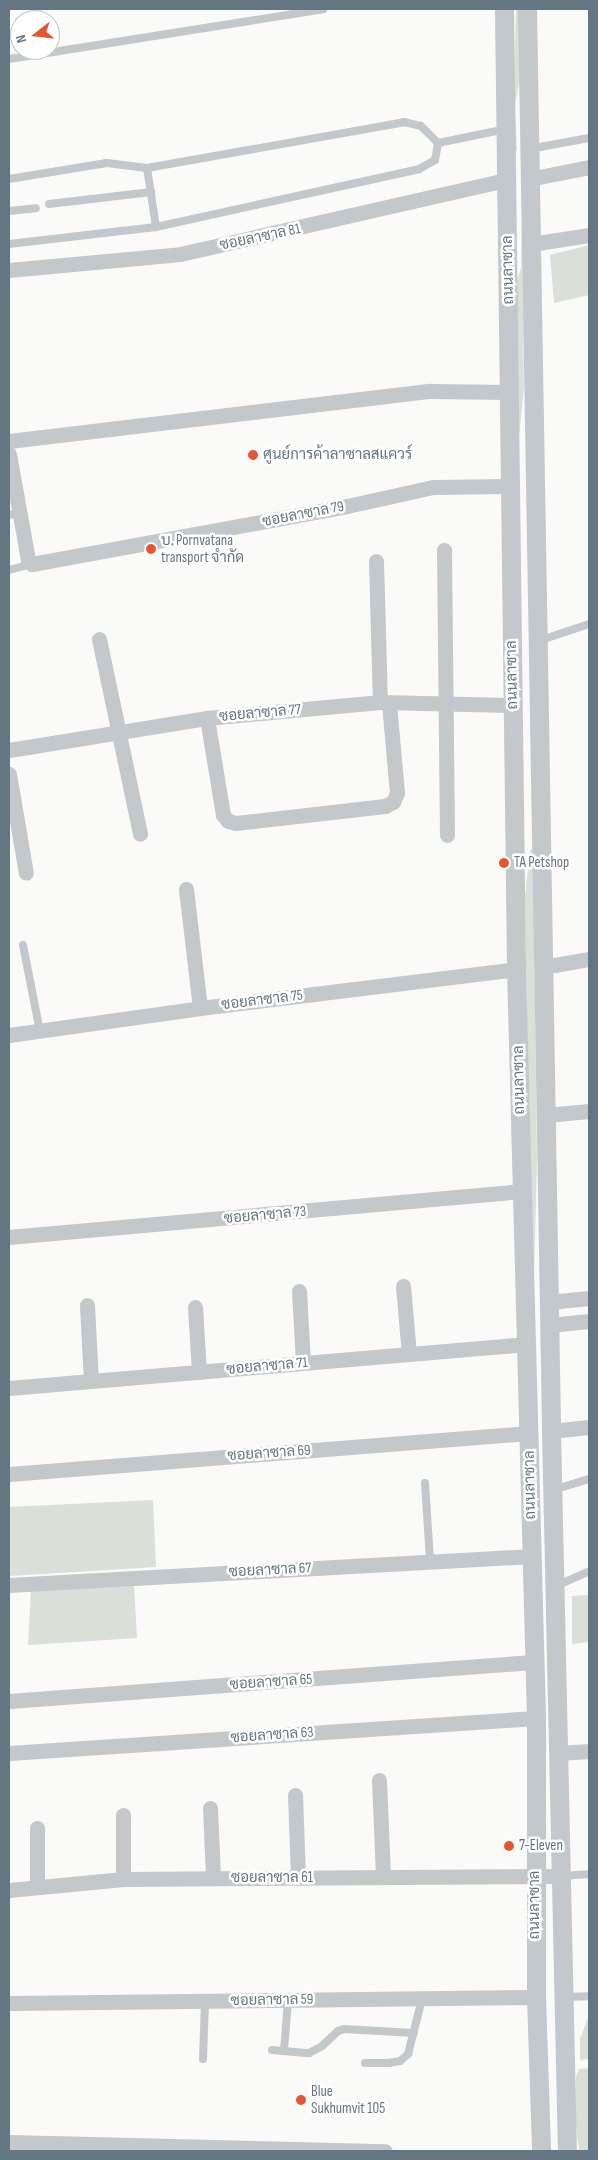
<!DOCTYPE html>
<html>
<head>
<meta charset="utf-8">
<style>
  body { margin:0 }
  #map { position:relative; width:598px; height:2160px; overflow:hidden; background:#fafaf8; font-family:"Sofia Sans Condensed",Sarabun,sans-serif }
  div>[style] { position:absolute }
  .green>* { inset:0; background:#dadfd7 }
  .service>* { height:8px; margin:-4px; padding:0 4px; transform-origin:4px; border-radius:4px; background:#c3c8cc }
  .minor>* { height:15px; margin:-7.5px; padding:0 7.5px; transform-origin:7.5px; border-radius:7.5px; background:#c3c8cc }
  .tertiary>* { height:19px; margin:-9.5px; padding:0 9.5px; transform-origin:9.5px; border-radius:9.5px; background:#c3c8cc }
  .dots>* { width:14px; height:14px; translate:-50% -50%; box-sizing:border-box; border:2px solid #fff; border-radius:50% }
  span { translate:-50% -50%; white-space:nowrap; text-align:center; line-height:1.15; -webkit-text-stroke:5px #fff; paint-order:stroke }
  .street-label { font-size:15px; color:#657683 }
  .poi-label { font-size:15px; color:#657683 }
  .left { translate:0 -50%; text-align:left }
  .frame { position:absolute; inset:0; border:10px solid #657683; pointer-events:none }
  .north { position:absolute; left:10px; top:10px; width:50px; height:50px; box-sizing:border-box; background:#fff; border:1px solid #c1c8cd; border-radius:50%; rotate:254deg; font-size:14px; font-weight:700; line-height:20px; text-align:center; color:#657683 }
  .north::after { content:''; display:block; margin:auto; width:18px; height:22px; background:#e4572e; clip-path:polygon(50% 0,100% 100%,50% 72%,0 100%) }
</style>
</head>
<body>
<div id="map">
  <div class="green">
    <div style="clip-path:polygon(516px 9px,521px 9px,521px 72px,515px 106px,517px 151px,513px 150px,513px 107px)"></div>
    <div style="clip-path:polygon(522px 220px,524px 387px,519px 437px,516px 284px,521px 268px)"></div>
    <div style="clip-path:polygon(589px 245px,589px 295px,554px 303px,550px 255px)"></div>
    <div style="clip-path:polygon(530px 850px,533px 850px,537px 1158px,534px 1277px,531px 1275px,525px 897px)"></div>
    <div style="clip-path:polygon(153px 1500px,156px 1567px,9px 1576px,9px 1507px)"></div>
    <div style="clip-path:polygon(134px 1586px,137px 1638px,28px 1645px,31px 1590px)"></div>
    <div style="clip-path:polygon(589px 1595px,589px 1642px,572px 1644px,572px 1596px)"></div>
    <div style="clip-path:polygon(589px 2015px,589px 2059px,580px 2060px,580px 2039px)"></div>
    <div style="clip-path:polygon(589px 2068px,589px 2151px,579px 2151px,575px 2117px,576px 2077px,579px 2069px)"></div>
  </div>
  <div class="service">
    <div style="left:9px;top:59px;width:318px;rotate:-9deg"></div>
    <div style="left:529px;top:149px;width:61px;rotate:-10.4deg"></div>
    <div style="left:147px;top:168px;width:60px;rotate:81.3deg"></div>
    <div style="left:9px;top:179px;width:99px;rotate:-9.3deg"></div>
    <div style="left:107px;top:163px;width:40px;rotate:7.1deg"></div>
    <div style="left:147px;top:168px;width:261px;rotate:-10.1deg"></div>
    <div style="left:404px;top:122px;width:17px;rotate:13deg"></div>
    <div style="left:421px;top:126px;width:24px;rotate:45deg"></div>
    <div style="left:438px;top:143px;width:69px;rotate:-11.6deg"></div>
    <div style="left:49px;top:204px;width:103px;rotate:-6.7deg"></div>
    <div style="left:9px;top:211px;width:27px;rotate:-6deg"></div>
    <div style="left:9px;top:244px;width:148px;rotate:-6.6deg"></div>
    <div style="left:156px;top:227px;width:269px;rotate:-12.4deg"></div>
    <div style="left:419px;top:169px;width:18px;rotate:-29deg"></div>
    <div style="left:435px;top:160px;width:17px;rotate:-80deg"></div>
    <div style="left:9px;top:515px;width:10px;rotate:-11deg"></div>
    <div style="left:9px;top:570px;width:24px;rotate:-15deg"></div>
    <div style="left:538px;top:641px;width:54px;rotate:-18.4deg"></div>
    <div style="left:23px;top:945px;width:89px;rotate:78.9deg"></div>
    <div style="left:425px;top:1483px;width:78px;rotate:86.3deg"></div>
    <div style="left:553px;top:1490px;width:38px;rotate:-17deg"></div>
    <div style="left:556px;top:1586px;width:36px;rotate:-24deg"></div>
    <div style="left:562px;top:1876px;width:27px;rotate:-4deg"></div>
    <div style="left:565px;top:1997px;width:24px;rotate:-2deg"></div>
    <div style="left:272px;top:2050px;width:37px;rotate:5deg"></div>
    <div style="left:309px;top:2053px;width:15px;rotate:-28deg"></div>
    <div style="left:322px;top:2046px;width:22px;rotate:-43deg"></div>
    <div style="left:338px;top:2031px;width:6px;rotate:-18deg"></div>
    <div style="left:344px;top:2029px;width:70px;rotate:3.3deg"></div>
    <div style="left:284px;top:2051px;width:51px;rotate:-85.5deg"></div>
    <div style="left:203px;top:2059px;width:58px;rotate:-88deg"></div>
    <div style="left:365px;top:2063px;width:23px"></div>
    <div style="left:388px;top:2063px;width:12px;rotate:-9deg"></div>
    <div style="left:400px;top:2061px;width:11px;rotate:-41deg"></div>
    <div style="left:408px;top:2054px;width:57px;rotate:-75.7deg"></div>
  </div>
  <div class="minor">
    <div style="left:529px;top:179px;width:61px;rotate:-11.3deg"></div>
    <div style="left:531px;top:244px;width:59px;rotate:-8.8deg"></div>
    <div style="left:9px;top:270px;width:172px;rotate:-5.3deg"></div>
    <div style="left:180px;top:254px;width:335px;rotate:-12.8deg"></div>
    <div style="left:9px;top:441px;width:424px;rotate:-6.8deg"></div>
    <div style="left:430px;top:391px;width:79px;rotate:0.7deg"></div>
    <div style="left:9px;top:454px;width:108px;rotate:79.8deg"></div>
    <div style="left:28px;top:560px;width:6px;rotate:45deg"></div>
    <div style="left:32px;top:564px;width:320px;rotate:-10.4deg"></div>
    <div style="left:347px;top:506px;width:88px;rotate:-12.5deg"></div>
    <div style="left:433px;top:487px;width:77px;rotate:-0.7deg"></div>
    <div style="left:444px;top:550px;width:285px;rotate:89.4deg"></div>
    <div style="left:376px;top:561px;width:141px;rotate:88.4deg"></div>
    <div style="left:99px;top:639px;width:199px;rotate:78.1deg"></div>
    <div style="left:207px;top:718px;width:98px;rotate:80.6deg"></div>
    <div style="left:223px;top:815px;width:8px;rotate:50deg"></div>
    <div style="left:228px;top:821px;width:8px;rotate:14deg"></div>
    <div style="left:236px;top:823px;width:150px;rotate:-6.5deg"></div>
    <div style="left:385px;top:806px;width:9px;rotate:-27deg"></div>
    <div style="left:393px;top:802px;width:10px;rotate:-66deg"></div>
    <div style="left:397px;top:793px;width:90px;rotate:-95.1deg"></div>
    <div style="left:9px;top:750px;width:201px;rotate:-9.2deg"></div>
    <div style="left:207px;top:718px;width:174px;rotate:-5.3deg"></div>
    <div style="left:380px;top:702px;width:133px;rotate:1.3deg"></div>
    <div style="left:9px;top:774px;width:100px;rotate:80.3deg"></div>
    <div style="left:186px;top:889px;width:120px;rotate:83.3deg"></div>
    <div style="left:543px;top:967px;width:47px;rotate:-9.9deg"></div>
    <div style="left:9px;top:1035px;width:193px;rotate:-8deg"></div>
    <div style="left:200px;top:1008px;width:318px;rotate:-7deg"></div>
    <div style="left:546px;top:1115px;width:43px;rotate:-5.3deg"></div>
    <div style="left:9px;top:1237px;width:515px;rotate:-5.12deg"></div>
    <div style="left:403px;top:1286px;width:68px;rotate:85deg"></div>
    <div style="left:299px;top:1291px;width:72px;rotate:86.8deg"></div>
    <div style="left:549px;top:1302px;width:40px;rotate:-5.7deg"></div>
    <div style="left:87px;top:1305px;width:76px;rotate:87deg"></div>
    <div style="left:195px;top:1307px;width:65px;rotate:86.5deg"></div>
    <div style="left:549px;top:1325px;width:40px;rotate:-5.7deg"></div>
    <div style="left:9px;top:1388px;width:519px;rotate:-4.86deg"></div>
    <div style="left:551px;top:1431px;width:38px;rotate:-6deg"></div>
    <div style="left:9px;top:1474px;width:522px;rotate:-4.51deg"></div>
    <div style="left:9px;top:1585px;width:524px;rotate:-3.17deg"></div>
    <div style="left:9px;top:1701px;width:525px;rotate:-4.26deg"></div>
    <div style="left:9px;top:1753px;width:528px;rotate:-3.8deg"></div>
    <div style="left:559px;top:1753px;width:30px;rotate:-4deg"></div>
    <div style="left:379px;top:1780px;width:97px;rotate:87.6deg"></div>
    <div style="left:295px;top:1795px;width:83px;rotate:87.9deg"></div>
    <div style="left:210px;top:1808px;width:70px;rotate:87.5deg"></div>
    <div style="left:123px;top:1815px;width:64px;rotate:90deg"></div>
    <div style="left:37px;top:1828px;width:59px;rotate:90deg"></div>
    <div style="left:9px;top:1890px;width:115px;rotate:-5.5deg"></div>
    <div style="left:123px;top:1879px;width:439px;rotate:-0.4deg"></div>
    <div style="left:9px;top:2003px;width:527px;rotate:-0.65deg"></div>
    <div style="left:9px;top:2142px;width:376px;rotate:1.4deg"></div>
  </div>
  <div class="tertiary">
    <div style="left:504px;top:9px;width:960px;rotate:89.28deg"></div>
    <div style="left:516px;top:969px;width:749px;rotate:88.47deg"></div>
    <div style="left:536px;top:1718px;width:279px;rotate:90deg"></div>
    <div style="left:536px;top:1997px;width:154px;rotate:88.1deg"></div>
    <div style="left:527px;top:9px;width:1422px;rotate:89.03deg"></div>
    <div style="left:551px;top:1431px;width:720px;rotate:88.73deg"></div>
  </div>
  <div class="dots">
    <div style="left:253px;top:455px;background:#e4572e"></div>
    <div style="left:151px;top:549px;background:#e4572e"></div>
    <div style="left:504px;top:863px;background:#e4572e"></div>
    <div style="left:509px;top:1846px;background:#e4572e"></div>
    <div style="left:301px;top:2100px;background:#e4572e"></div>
  </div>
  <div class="street-label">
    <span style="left:260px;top:237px;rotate:-12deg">ซอยลาซาล 81</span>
    <span style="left:508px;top:270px;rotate:-91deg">ถนนลาซาล</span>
    <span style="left:303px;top:514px;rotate:-11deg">ซอยลาซาล 79</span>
    <span style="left:512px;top:675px;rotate:-91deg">ถนนลาซาล</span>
    <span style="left:260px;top:713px;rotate:-5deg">ซอยลาซาล 77</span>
    <span style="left:262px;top:1000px;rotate:-7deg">ซอยลาซาล 75</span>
    <span style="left:519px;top:1080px;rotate:-91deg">ถนนลาซาล</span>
    <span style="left:265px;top:1215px;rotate:-5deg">ซอยลาซาล 73</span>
    <span style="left:267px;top:1366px;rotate:-5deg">ซอยลาซาล 71</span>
    <span style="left:269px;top:1453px;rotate:-4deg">ซอยลาซาล 69</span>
    <span style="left:530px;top:1485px;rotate:-91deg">ถนนลาซาล</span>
    <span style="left:270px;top:1570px;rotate:-3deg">ซอยลาซาล 67</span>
    <span style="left:271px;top:1682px;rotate:-4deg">ซอยลาซาล 65</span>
    <span style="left:272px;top:1735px;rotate:-4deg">ซอยลาซาล 63</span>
    <span style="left:272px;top:1878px">ซอยลาซาล 61</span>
    <span style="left:535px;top:1905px;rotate:-90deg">ถนนลาซาล</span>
    <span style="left:272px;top:2000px;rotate:-1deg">ซอยลาซาล 59</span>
  </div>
  <div class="poi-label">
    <span class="left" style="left:263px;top:455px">ศูนย์การค้าลาซาลสแควร์</span>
    <span class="left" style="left:161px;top:549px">บ. Pornvatana<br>transport จำกัด</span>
    <span class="left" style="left:514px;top:863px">TA Petshop</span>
    <span class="left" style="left:519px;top:1846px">7-Eleven</span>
    <span class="left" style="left:311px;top:2100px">Blue<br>Sukhumvit 105</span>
  </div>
  <div class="frame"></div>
  <div class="north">N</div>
</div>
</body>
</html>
